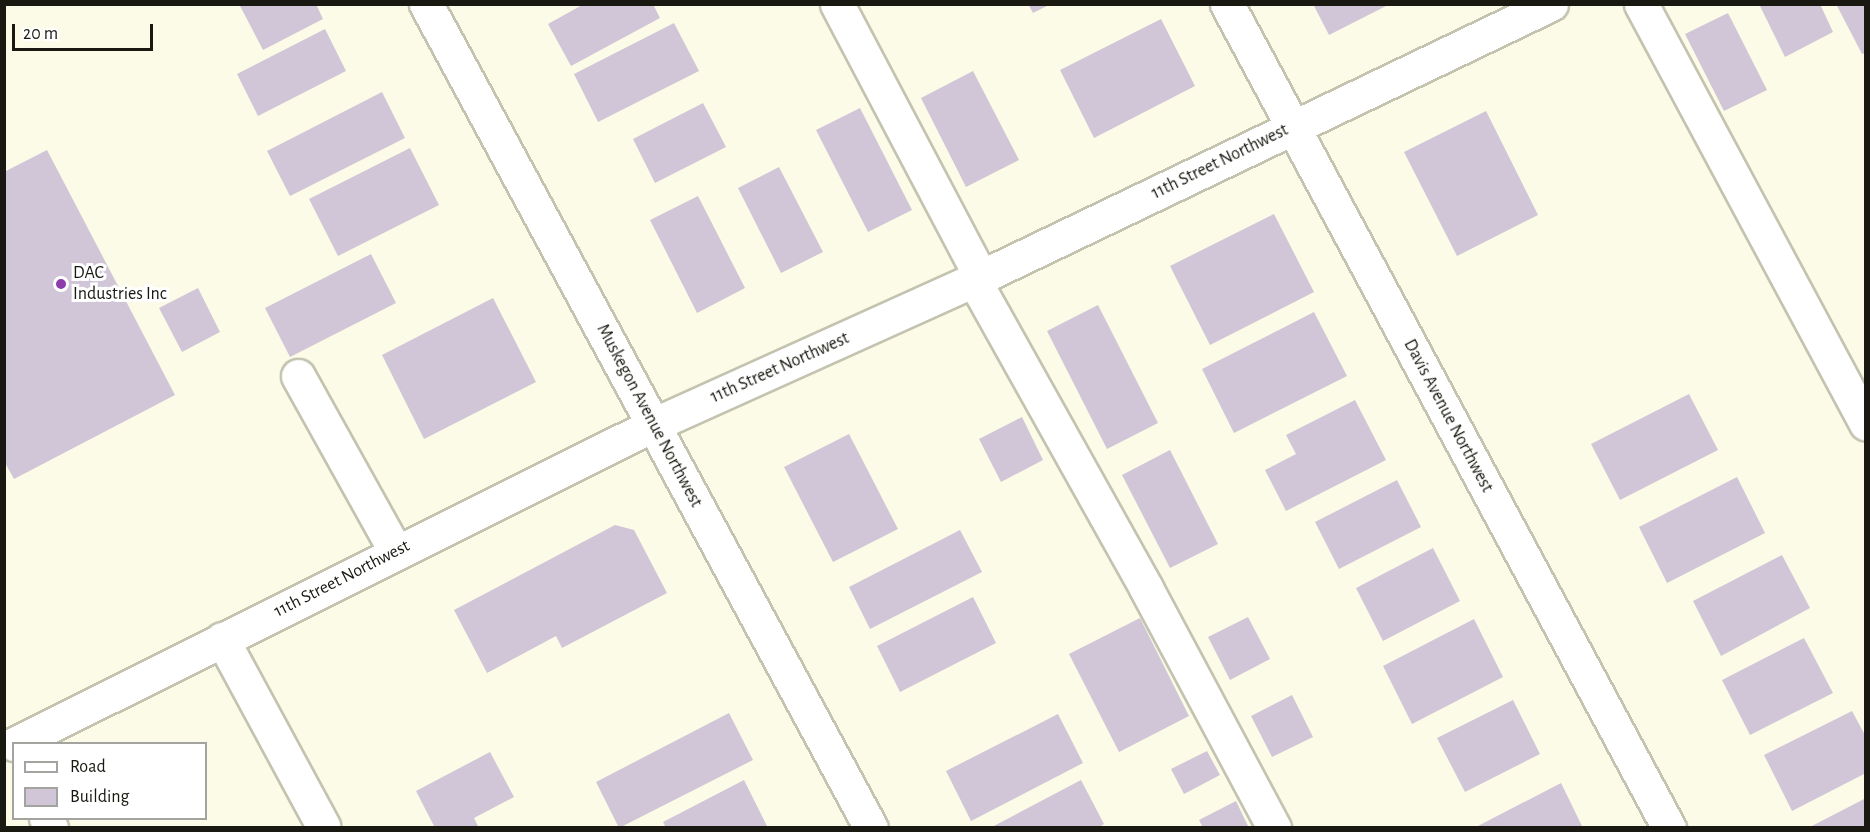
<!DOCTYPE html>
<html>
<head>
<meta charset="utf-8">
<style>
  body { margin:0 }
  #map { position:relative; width:1870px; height:832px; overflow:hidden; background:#fbfbe7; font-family:"Alegreya Sans",sans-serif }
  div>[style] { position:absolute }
  .building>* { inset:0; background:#d1c6d7 }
  .roads { filter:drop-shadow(2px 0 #c3c3b0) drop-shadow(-2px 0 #c3c3b0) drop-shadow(0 2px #c3c3b0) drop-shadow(0 -2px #c3c3b0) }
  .minor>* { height:33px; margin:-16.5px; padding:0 16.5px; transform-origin:16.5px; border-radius:16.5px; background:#fff }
  .dots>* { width:16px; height:16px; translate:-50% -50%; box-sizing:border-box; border:3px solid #fff; border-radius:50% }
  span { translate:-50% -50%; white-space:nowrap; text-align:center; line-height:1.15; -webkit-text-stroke:6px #fff; paint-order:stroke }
  .street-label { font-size:18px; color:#191912 }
  .poi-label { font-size:18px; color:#191912 }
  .left { translate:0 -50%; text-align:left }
  .frame { position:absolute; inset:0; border:6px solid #191912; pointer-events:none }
  .legend { position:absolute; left:12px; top:742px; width:195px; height:78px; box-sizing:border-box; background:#fff; border:2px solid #a3a3a0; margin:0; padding:8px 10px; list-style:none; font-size:18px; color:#191912 }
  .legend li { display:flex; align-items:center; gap:12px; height:30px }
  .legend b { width:30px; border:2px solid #a3a3a0 }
  .scale { position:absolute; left:12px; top:24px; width:141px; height:27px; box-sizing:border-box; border:3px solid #191912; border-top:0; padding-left:8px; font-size:18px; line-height:21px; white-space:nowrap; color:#191912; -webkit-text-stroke:4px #fff; paint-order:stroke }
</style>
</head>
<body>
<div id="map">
  <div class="building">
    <div style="clip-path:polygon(239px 4px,316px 4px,323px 19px,263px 50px)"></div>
    <div style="clip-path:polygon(584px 4px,653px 4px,660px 18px,571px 66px,548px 24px)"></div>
    <div style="clip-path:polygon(1028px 4px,1051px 4px,1033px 13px)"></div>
    <div style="clip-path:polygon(1313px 4px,1390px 4px,1329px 35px)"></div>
    <div style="clip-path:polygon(1759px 4px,1820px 4px,1833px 32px,1785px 57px)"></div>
    <div style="clip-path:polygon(1836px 4px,1866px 4px,1866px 53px,1862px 54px)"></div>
    <div style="clip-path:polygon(1728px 13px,1767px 90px,1724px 111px,1685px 34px)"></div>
    <div style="clip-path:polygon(1161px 19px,1195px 86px,1094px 138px,1060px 70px)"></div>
    <div style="clip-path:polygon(674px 23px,699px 71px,598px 122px,574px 74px)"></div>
    <div style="clip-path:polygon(325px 29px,346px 71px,258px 116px,237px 74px)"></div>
    <div style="clip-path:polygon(973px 71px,1019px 160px,966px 187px,921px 98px)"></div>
    <div style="clip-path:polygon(382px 92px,405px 138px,290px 196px,267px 151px)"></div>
    <div style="clip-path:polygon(703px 103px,726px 147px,655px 183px,633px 139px)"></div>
    <div style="clip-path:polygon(860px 108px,912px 210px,868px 232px,816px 130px)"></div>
    <div style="clip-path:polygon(1486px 111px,1538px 215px,1457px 256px,1404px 152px)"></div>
    <div style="clip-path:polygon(410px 148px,439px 205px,338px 256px,309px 199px)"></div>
    <div style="clip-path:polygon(47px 150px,175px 395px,14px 479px,4px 461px,4px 172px)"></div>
    <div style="clip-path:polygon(779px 167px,823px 252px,781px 273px,738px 188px)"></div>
    <div style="clip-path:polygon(698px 196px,745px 288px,697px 313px,650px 220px)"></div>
    <div style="clip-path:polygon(1274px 214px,1314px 292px,1210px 345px,1170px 266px)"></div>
    <div style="clip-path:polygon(371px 254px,396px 303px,290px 357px,265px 308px)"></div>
    <div style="clip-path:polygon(198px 288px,220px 332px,182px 352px,159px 308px)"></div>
    <div style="clip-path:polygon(493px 298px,536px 382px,424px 439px,382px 355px)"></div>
    <div style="clip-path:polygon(1098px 305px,1158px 423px,1107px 449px,1047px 331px)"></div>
    <div style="clip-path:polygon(1314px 312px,1347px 376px,1234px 433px,1202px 369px)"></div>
    <div style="clip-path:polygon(1689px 394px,1718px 450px,1620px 500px,1591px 444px)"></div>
    <div style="clip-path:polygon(1355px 400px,1386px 460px,1286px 511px,1265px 470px,1296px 454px,1286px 435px)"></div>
    <div style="clip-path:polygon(1022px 417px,1043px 460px,1001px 482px,979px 439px)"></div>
    <div style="clip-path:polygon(849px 434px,898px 529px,833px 562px,784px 467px)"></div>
    <div style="clip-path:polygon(1170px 450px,1218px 544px,1170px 568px,1122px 475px)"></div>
    <div style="clip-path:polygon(1737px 477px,1765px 533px,1667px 583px,1639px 527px)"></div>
    <div style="clip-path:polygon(1397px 480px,1421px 527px,1339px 569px,1315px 522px)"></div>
    <div style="clip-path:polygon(615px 525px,634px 530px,667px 593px,562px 648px,556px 636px,487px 673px,454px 610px)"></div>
    <div style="clip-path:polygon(960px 530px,982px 572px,870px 629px,849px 587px)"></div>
    <div style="clip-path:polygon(1433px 548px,1460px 601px,1383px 641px,1356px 588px)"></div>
    <div style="clip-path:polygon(1782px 555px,1810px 608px,1721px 656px,1693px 601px)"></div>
    <div style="clip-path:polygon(973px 597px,996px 643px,900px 692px,877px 646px)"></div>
    <div style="clip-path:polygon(1248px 617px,1270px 659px,1230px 680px,1208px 637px)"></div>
    <div style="clip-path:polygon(1140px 618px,1189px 716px,1119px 752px,1069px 654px)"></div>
    <div style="clip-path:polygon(1474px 619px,1503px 677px,1412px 724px,1383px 666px)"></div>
    <div style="clip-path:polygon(1804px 638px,1833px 693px,1750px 735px,1722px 680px)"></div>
    <div style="clip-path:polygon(1292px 695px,1313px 737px,1272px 757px,1251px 716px)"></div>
    <div style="clip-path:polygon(1513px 700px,1540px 754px,1465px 792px,1437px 738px)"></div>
    <div style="clip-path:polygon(1852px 711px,1866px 737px,1866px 773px,1792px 811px,1764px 755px)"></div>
    <div style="clip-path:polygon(729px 713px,753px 760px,619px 828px,596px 782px)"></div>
    <div style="clip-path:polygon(1058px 714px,1083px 763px,971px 821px,946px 771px)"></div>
    <div style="clip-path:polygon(1207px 751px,1220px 775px,1184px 794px,1171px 769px)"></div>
    <div style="clip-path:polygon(490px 752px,514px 797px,474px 818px,479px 828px,435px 828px,416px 791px)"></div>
    <div style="clip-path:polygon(744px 780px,768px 828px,666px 828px,663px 822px)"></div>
    <div style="clip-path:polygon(1081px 780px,1104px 824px,1098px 828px,990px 828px)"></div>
    <div style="clip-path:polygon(1561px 783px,1583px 828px,1474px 828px)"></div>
    <div style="clip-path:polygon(1866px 798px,1866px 828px,1808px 828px)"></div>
    <div style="clip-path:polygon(1236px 801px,1249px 828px,1203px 828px,1199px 820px)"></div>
  </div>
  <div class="roads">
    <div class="minor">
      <div style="left:426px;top:4px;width:936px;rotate:61.63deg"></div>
      <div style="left:837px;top:4px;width:309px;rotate:62.2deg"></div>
      <div style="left:1227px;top:4px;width:935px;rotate:61.79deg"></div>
      <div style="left:1641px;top:4px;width:476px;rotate:61.8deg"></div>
      <div style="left:974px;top:280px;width:353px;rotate:60.8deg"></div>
      <div style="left:1146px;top:588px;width:272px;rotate:61.9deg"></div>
      <div style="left:298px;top:376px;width:201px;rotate:60.9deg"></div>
      <div style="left:222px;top:639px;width:213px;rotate:61.6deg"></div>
      <div style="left:14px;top:744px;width:716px;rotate:-26.53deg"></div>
      <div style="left:655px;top:424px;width:358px;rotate:-24.3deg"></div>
      <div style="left:981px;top:277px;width:632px;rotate:-25.59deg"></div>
      <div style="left:46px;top:818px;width:11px;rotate:63deg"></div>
    </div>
  </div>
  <div class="dots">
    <div style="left:61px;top:284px;background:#8c3cab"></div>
  </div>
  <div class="street-label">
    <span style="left:1220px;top:162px;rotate:-26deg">11th Street Northwest</span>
    <span style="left:780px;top:368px;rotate:-24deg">11th Street Northwest</span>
    <span style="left:649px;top:416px;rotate:62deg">Muskegon Avenue Northwest</span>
    <span style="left:1448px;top:416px;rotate:62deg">Davis Avenue Northwest</span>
    <span style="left:342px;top:579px;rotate:-27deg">11th Street Northwest</span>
  </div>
  <div class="poi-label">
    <span class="left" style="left:73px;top:284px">DAC<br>Industries Inc</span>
  </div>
  <div class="frame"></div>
  <ul class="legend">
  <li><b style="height:8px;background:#fff"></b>Road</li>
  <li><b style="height:16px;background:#d1c6d7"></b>Building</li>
  </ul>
  <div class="scale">20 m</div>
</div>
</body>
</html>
